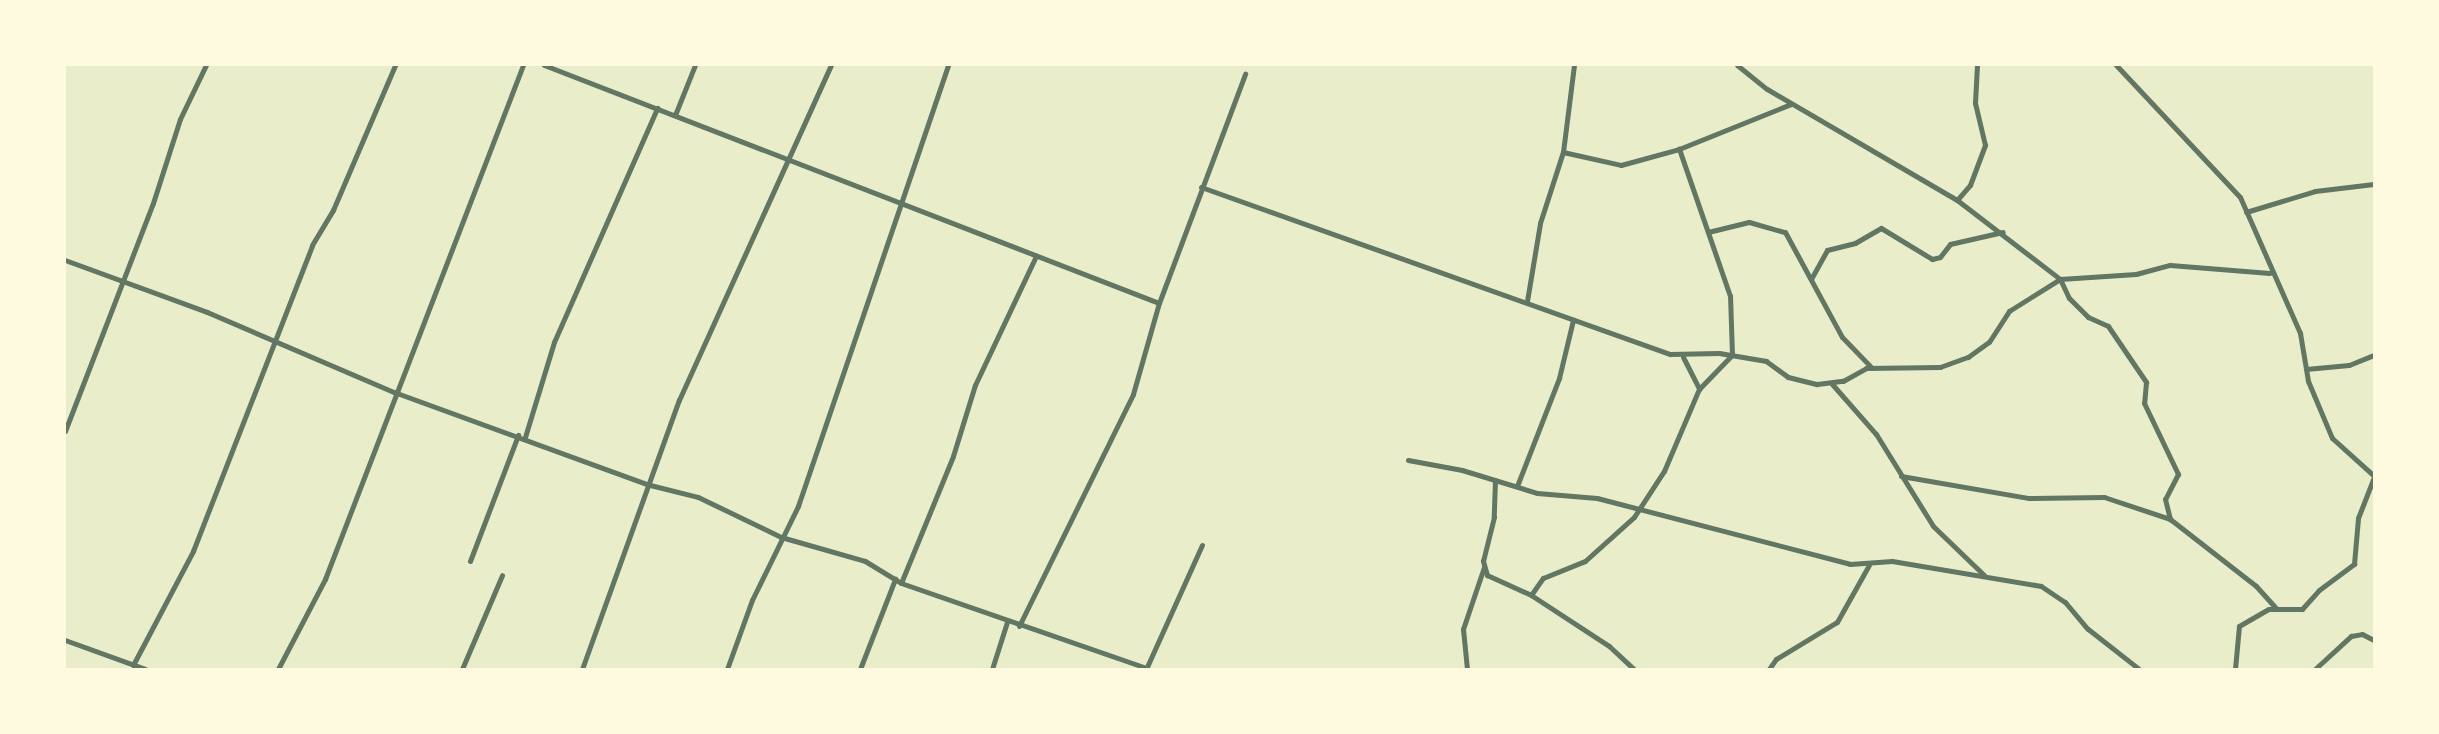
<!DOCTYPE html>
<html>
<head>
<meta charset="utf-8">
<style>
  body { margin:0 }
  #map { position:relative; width:2439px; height:734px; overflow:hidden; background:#e9edc9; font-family:Arial,sans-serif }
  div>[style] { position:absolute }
  .minor>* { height:5px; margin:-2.5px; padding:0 2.5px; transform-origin:2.5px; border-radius:2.5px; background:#617663 }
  span { translate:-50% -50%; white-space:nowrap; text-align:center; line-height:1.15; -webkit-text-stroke:5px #fefae0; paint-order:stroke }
  .frame { position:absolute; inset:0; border:66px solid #fefae0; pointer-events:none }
</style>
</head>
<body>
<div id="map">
  <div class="minor">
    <div style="left:544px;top:65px;width:659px;rotate:21.16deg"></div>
    <div style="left:1737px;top:65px;width:38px;rotate:39deg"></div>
    <div style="left:1767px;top:89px;width:220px;rotate:30.3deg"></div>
    <div style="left:1957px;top:200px;width:130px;rotate:37.5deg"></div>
    <div style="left:2060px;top:279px;width:76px;rotate:-3.8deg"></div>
    <div style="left:2136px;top:274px;width:35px;rotate:-15deg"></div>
    <div style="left:2170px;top:265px;width:100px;rotate:4.6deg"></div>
    <div style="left:2116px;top:65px;width:181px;rotate:46.8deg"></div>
    <div style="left:2240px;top:197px;width:149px;rotate:66.2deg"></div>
    <div style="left:2300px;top:333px;width:49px;rotate:80.5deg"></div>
    <div style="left:2308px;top:381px;width:62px;rotate:67.2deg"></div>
    <div style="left:2332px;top:438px;width:57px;rotate:42.1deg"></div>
    <div style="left:675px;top:115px;width:54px;rotate:-68.2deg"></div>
    <div style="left:1563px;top:152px;width:59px;rotate:12.6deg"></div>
    <div style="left:1621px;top:165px;width:60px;rotate:-15.4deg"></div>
    <div style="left:1679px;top:149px;width:121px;rotate:-21.9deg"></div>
    <div style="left:1201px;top:187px;width:498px;rotate:19.6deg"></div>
    <div style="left:1670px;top:354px;width:49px;rotate:-1.2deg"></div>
    <div style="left:1719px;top:353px;width:48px;rotate:9.7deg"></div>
    <div style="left:1766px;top:361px;width:27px;rotate:36deg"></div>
    <div style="left:1788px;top:377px;width:30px;rotate:14deg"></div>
    <div style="left:1817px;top:384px;width:26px;rotate:-7deg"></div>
    <div style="left:1843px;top:381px;width:26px;rotate:-29deg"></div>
    <div style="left:1866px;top:368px;width:74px;rotate:-0.8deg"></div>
    <div style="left:1940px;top:367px;width:30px;rotate:-20deg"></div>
    <div style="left:1968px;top:357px;width:26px;rotate:-36deg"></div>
    <div style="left:1989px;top:342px;width:37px;rotate:-57deg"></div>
    <div style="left:2009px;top:311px;width:60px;rotate:-32.1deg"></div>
    <div style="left:1957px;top:200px;width:20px;rotate:-49deg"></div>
    <div style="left:1970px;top:185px;width:43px;rotate:-69.4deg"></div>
    <div style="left:1985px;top:145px;width:43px;rotate:-103.4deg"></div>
    <div style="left:1975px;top:103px;width:38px;rotate:-87deg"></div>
    <div style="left:2246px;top:212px;width:72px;rotate:-16.9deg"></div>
    <div style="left:2315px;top:191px;width:59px;rotate:-6.8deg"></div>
    <div style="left:1708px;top:232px;width:42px;rotate:-13.7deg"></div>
    <div style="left:1749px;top:222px;width:37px;rotate:16deg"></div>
    <div style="left:1785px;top:232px;width:119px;rotate:61.5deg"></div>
    <div style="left:1842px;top:337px;width:43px;rotate:45.9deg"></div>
    <div style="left:65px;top:260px;width:151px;rotate:20.1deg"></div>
    <div style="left:207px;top:312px;width:203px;rotate:23.2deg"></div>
    <div style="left:394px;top:392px;width:272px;rotate:20deg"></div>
    <div style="left:650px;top:485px;width:49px;rotate:14deg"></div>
    <div style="left:698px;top:497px;width:92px;rotate:25.7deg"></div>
    <div style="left:781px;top:537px;width:87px;rotate:15.9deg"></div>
    <div style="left:865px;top:561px;width:42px;rotate:31.4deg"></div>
    <div style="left:901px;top:583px;width:259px;rotate:19.1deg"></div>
    <div style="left:1811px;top:279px;width:33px;rotate:-61deg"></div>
    <div style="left:1827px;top:250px;width:29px;rotate:-14deg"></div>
    <div style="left:1855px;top:243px;width:30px;rotate:-30deg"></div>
    <div style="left:1881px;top:228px;width:60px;rotate:31.3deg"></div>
    <div style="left:1932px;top:259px;width:8px;rotate:-14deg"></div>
    <div style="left:1940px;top:257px;width:16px;rotate:-52deg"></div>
    <div style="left:1950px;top:244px;width:54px;rotate:-12.8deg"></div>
    <div style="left:2060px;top:279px;width:21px;rotate:65deg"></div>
    <div style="left:2069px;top:298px;width:27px;rotate:45deg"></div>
    <div style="left:2088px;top:317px;width:22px;rotate:24deg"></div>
    <div style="left:2108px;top:326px;width:68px;rotate:55.8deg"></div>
    <div style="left:2146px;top:382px;width:21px;rotate:95deg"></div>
    <div style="left:2144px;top:403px;width:79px;rotate:64.4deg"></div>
    <div style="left:2178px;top:474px;width:28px;rotate:117deg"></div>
    <div style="left:2165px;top:499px;width:21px;rotate:76deg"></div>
    <div style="left:2170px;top:519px;width:109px;rotate:37.9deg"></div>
    <div style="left:2256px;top:586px;width:31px;rotate:48deg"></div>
    <div style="left:1527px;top:301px;width:79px;rotate:-80.5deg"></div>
    <div style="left:1540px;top:223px;width:75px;rotate:-72.1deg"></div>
    <div style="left:1563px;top:152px;width:88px;rotate:-82.8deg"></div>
    <div style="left:1683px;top:357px;width:36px;rotate:63deg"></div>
    <div style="left:2306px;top:369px;width:43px;rotate:-5.3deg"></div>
    <div style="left:2349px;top:365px;width:27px;rotate:-22deg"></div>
    <div style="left:1832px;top:384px;width:67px;rotate:48.7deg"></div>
    <div style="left:1876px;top:434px;width:108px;rotate:58.2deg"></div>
    <div style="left:1933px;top:526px;width:71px;rotate:43.9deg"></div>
    <div style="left:65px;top:431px;width:244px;rotate:-68.9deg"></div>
    <div style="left:153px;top:203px;width:88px;rotate:-72.2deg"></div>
    <div style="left:180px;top:119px;width:60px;rotate:-64.3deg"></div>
    <div style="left:525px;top:437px;width:99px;rotate:-73deg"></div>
    <div style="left:554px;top:342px;width:256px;rotate:-66.2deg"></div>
    <div style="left:1408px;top:460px;width:55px;rotate:10.5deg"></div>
    <div style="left:1462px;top:470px;width:78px;rotate:17deg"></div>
    <div style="left:1537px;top:493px;width:60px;rotate:4.8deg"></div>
    <div style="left:1597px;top:498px;width:261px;rotate:14.6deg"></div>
    <div style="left:1850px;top:564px;width:42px;rotate:-4.1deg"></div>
    <div style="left:1892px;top:561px;width:151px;rotate:9.5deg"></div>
    <div style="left:2041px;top:586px;width:29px;rotate:34deg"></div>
    <div style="left:2065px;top:602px;width:35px;rotate:50deg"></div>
    <div style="left:2088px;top:629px;width:65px;rotate:38.1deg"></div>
    <div style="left:1901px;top:476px;width:130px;rotate:9.8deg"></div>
    <div style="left:2029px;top:498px;width:75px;rotate:-0.8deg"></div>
    <div style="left:2104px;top:497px;width:70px;rotate:18.4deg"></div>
    <div style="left:1495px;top:480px;width:37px;rotate:92deg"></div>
    <div style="left:1494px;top:517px;width:45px;rotate:104deg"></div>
    <div style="left:1483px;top:561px;width:15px;rotate:74deg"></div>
    <div style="left:1487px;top:575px;width:48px;rotate:24.4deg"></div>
    <div style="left:1531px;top:595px;width:93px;rotate:33.2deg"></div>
    <div style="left:1609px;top:646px;width:34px;rotate:43deg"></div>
    <div style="left:1517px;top:486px;width:116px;rotate:-68.7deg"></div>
    <div style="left:1559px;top:378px;width:60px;rotate:-76.4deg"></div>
    <div style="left:470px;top:561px;width:135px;rotate:-69.1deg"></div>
    <div style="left:901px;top:583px;width:137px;rotate:-67.7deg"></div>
    <div style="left:953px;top:456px;width:74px;rotate:-72.8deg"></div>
    <div style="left:975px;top:385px;width:143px;rotate:-64.7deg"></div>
    <div style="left:1531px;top:595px;width:21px;rotate:-55deg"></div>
    <div style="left:1543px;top:578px;width:45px;rotate:-22deg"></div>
    <div style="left:1585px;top:561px;width:66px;rotate:-41.9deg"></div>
    <div style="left:1634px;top:517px;width:55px;rotate:-56.9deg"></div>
    <div style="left:1664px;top:471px;width:89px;rotate:-66.9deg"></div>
    <div style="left:1699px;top:389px;width:47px;rotate:-45.9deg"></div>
    <div style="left:1732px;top:355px;width:59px;rotate:-91.9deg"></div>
    <div style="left:1730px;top:296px;width:156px;rotate:-109.1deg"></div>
    <div style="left:1019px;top:626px;width:258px;rotate:-63.8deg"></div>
    <div style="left:1133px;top:394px;width:95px;rotate:-74.1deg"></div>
    <div style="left:1159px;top:303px;width:245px;rotate:-69.4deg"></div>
    <div style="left:65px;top:640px;width:85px;rotate:19.9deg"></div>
    <div style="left:133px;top:665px;width:129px;rotate:-62.2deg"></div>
    <div style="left:193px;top:551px;width:328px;rotate:-68.7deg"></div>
    <div style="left:312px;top:245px;width:41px;rotate:-59deg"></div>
    <div style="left:333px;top:210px;width:158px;rotate:-66.8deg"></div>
    <div style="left:278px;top:669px;width:102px;rotate:-62.4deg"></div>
    <div style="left:325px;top:579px;width:551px;rotate:-68.93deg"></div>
    <div style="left:462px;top:669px;width:102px;rotate:-66.9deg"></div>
    <div style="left:582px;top:669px;width:286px;rotate:-70.2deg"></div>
    <div style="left:679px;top:400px;width:368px;rotate:-65.6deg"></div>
    <div style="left:727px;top:669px;width:73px;rotate:-70.1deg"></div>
    <div style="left:752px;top:600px;width:105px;rotate:-63.9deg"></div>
    <div style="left:798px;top:506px;width:466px;rotate:-71.2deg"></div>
    <div style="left:860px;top:669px;width:97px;rotate:-68.7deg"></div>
    <div style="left:992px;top:669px;width:49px;rotate:-72.3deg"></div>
    <div style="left:1146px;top:669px;width:136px;rotate:-65.7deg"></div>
    <div style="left:1467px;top:669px;width:40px;rotate:-95.7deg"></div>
    <div style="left:1463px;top:629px;width:65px;rotate:-71.3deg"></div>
    <div style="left:1769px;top:669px;width:12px;rotate:-55deg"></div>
    <div style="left:1776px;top:659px;width:71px;rotate:-31.2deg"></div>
    <div style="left:1837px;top:622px;width:65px;rotate:-60.7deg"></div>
    <div style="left:2235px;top:669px;width:43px;rotate:-84.7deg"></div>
    <div style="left:2239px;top:626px;width:34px;rotate:-30deg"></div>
    <div style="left:2269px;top:609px;width:33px"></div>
    <div style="left:2302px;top:609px;width:25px;rotate:-48deg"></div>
    <div style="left:2319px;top:590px;width:44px;rotate:-36.6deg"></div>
    <div style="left:2354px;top:564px;width:46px;rotate:-85deg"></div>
    <div style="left:2358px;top:518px;width:44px;rotate:-68.7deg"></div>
    <div style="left:2315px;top:669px;width:49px;rotate:-42.5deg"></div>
    <div style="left:2351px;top:636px;width:11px;rotate:-10deg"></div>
    <div style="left:2362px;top:634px;width:13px;rotate:27deg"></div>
  </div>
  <div class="frame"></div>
</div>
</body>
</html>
